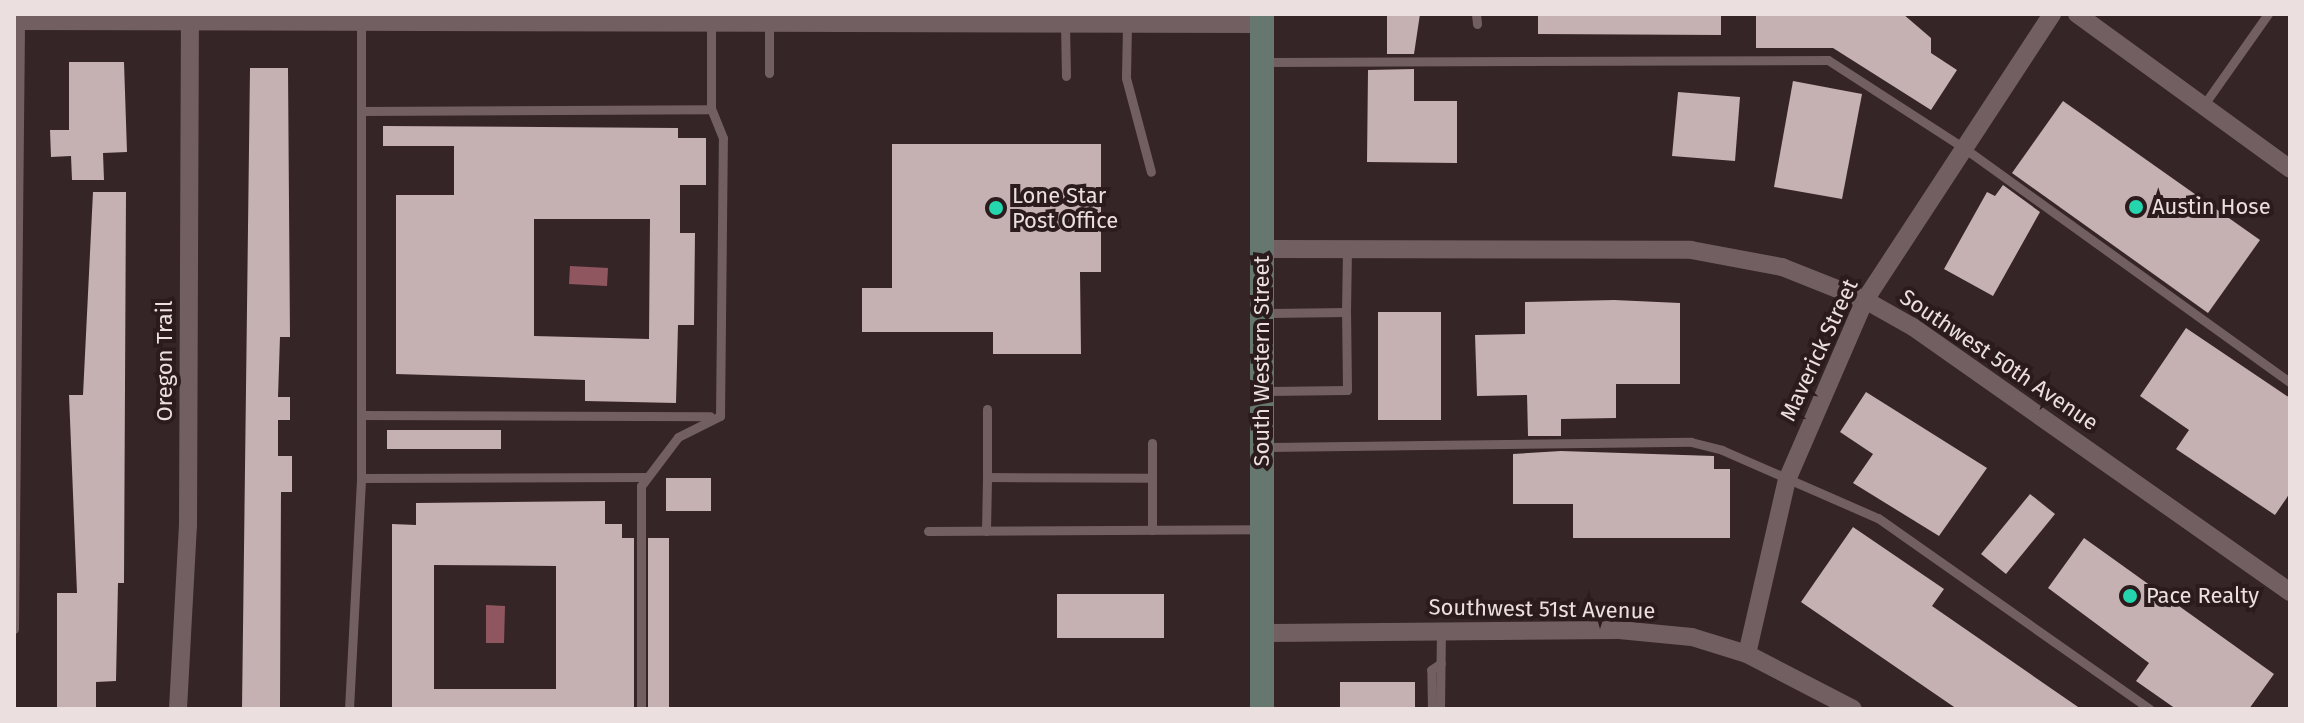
<!DOCTYPE html>
<html>
<head>
<meta charset="utf-8">
<style>
  body { margin:0 }
  #map { position:relative; width:2304px; height:723px; overflow:hidden; background:#352527; font-family:"Fira Sans",sans-serif }
  div>[style] { position:absolute }
  .water>* { inset:0; background:#90565f }
  .building>* { inset:0; background:#c5b0b2 }
  .lane>* { height:9px; margin:-4.5px; padding:0 4.5px; transform-origin:4.5px; border-radius:4.5px; background:#725f61 }
  .street>* { height:18px; margin:-9px; padding:0 9px; transform-origin:9px; border-radius:9px; background:#725f61 }
  .secondary>* { height:24px; margin:-12px; padding:0 12px; transform-origin:12px; border-radius:12px; background:#667770 }
  .dots>* { width:22px; height:22px; translate:-50% -50%; box-sizing:border-box; border:4px solid #2b1b1d; border-radius:50% }
  span { translate:-50% -50%; white-space:nowrap; text-align:center; line-height:1.15; -webkit-text-stroke:8px #2b1b1d; paint-order:stroke }
  .poi-label { font-size:22px; color:#ebdfe0 }
  .left { translate:0 -50%; text-align:left }
  .street-label { font-size:22px; color:#ebdfe0 }
  .frame { position:absolute; inset:0; border:16px solid #ebdfe0; pointer-events:none }
</style>
</head>
<body>
<div id="map">
  <div class="water">
    <div style="clip-path:polygon(570px 266px,608px 268px,607px 286px,569px 284px)"></div>
    <div style="clip-path:polygon(486px 605px,505px 606px,504px 643px,486px 643px)"></div>
  </div>
  <div class="building">
    <div style="clip-path:polygon(1387px 14px,1420px 14px,1414px 54px,1387px 54px)"></div>
    <div style="clip-path:polygon(1538px 14px,1721px 14px,1721px 35px,1538px 34px)"></div>
    <div style="clip-path:polygon(1756px 14px,1903px 14px,1931px 38px,1931px 53px,1957px 70px,1931px 110px,1833px 48px,1756px 48px)"></div>
    <div style="clip-path:polygon(69px 62px,124px 62px,127px 152px,103px 153px,104px 180px,72px 180px,71px 156px,51px 157px,50px 130px,69px 130px)"></div>
    <div style="clip-path:polygon(250px 68px,288px 68px,290px 337px,280px 337px,278px 397px,290px 397px,290px 420px,278px 420px,278px 456px,292px 456px,292px 492px,281px 492px,280px 709px,242px 709px)"></div>
    <div style="clip-path:polygon(1414px 69px,1414px 101px,1457px 101px,1457px 163px,1367px 162px,1368px 70px)"></div>
    <div style="clip-path:polygon(1793px 81px,1862px 94px,1842px 199px,1774px 187px)"></div>
    <div style="clip-path:polygon(1678px 92px,1740px 97px,1735px 161px,1672px 156px)"></div>
    <div style="clip-path:polygon(2063px 101px,2260px 240px,2208px 313px,2012px 173px)"></div>
    <div style="clip-path:polygon(evenodd,383px 126px,678px 128px,678px 138px,706px 138px,706px 185px,680px 185px,680px 233px,695px 233px,694px 325px,678px 325px,676px 403px,585px 401px,585px 380px,396px 374px,396px 195px,454px 195px,454px 146px,383px 146px,383px 126px,534px 219px,650px 219px,649px 339px,534px 336px,534px 219px)"></div>
    <div style="clip-path:polygon(892px 144px,1101px 144px,1101px 272px,1080px 272px,1081px 354px,993px 354px,993px 332px,862px 332px,862px 288px,892px 288px)"></div>
    <div style="clip-path:polygon(2003px 185px,2040px 212px,1993px 296px,1944px 269px,1987px 192px,1995px 196px)"></div>
    <div style="clip-path:polygon(93px 192px,126px 192px,124px 583px,118px 583px,116px 681px,96px 682px,96px 709px,57px 709px,57px 593px,77px 593px,69px 395px,83px 395px)"></div>
    <div style="clip-path:polygon(1614px 300px,1680px 303px,1680px 384px,1616px 384px,1616px 418px,1561px 419px,1561px 436px,1528px 436px,1527px 395px,1477px 396px,1475px 335px,1525px 334px,1525px 302px)"></div>
    <div style="clip-path:polygon(1378px 312px,1441px 312px,1441px 420px,1378px 420px)"></div>
    <div style="clip-path:polygon(2186px 328px,2290px 398px,2290px 493px,2275px 515px,2176px 449px,2189px 430px,2140px 396px)"></div>
    <div style="clip-path:polygon(1866px 392px,1987px 468px,1939px 536px,1853px 483px,1873px 454px,1840px 432px)"></div>
    <div style="clip-path:polygon(387px 430px,501px 430px,501px 449px,387px 449px)"></div>
    <div style="clip-path:polygon(1561px 451px,1714px 456px,1714px 469px,1730px 469px,1730px 538px,1573px 538px,1573px 504px,1513px 504px,1513px 454px)"></div>
    <div style="clip-path:polygon(666px 478px,711px 478px,711px 511px,666px 511px)"></div>
    <div style="clip-path:polygon(2030px 494px,2055px 514px,2006px 574px,1981px 554px)"></div>
    <div style="clip-path:polygon(evenodd,605px 501px,605px 524px,622px 524px,622px 538px,634px 538px,634px 709px,392px 709px,392px 524px,416px 525px,416px 503px,605px 501px,434px 565px,556px 566px,556px 689px,434px 689px,434px 565px)"></div>
    <div style="clip-path:polygon(1853px 527px,1944px 589px,1932px 606px,2081px 709px,1957px 709px,1801px 602px)"></div>
    <div style="clip-path:polygon(648px 538px,669px 538px,669px 709px,648px 709px)"></div>
    <div style="clip-path:polygon(2084px 538px,2274px 674px,2249px 709px,2176px 709px,2136px 681px,2149px 663px,2048px 588px)"></div>
    <div style="clip-path:polygon(1057px 594px,1164px 594px,1164px 638px,1057px 638px)"></div>
    <div style="clip-path:polygon(1340px 682px,1415px 682px,1415px 709px,1340px 709px)"></div>
  </div>
  <div class="lane">
    <div style="left:1476px;top:14px;width:10px;rotate:84deg"></div>
    <div style="left:769px;top:24px;width:49px;rotate:90deg"></div>
    <div style="left:1065px;top:24px;width:52px;rotate:88.9deg"></div>
    <div style="left:1127px;top:25px;width:53px;rotate:91.1deg"></div>
    <div style="left:1126px;top:78px;width:97px;rotate:75.1deg"></div>
    <div style="left:1263px;top:62px;width:565px;rotate:-0.2deg"></div>
    <div style="left:1828px;top:60px;width:162px;rotate:32.9deg"></div>
    <div style="left:1964px;top:148px;width:401px;rotate:35.7deg"></div>
    <div style="left:2203px;top:106px;width:113px;rotate:-54.8deg"></div>
    <div style="left:361px;top:111px;width:350px;rotate:-0.3deg"></div>
    <div style="left:1346px;top:312px;width:63px;rotate:-89.1deg"></div>
    <div style="left:1265px;top:391px;width:82px;rotate:-0.7deg"></div>
    <div style="left:1347px;top:390px;width:78px;rotate:-90.7deg"></div>
    <div style="left:1346px;top:312px;width:81px;rotate:179.3deg"></div>
    <div style="left:987px;top:409px;width:68px;rotate:90deg"></div>
    <div style="left:987px;top:477px;width:165px;rotate:0.3deg"></div>
    <div style="left:361px;top:415px;width:349px;rotate:0.2deg"></div>
    <div style="left:1152px;top:443px;width:87px;rotate:90deg"></div>
    <div style="left:1265px;top:447px;width:426px;rotate:-0.7deg"></div>
    <div style="left:1691px;top:442px;width:32px;rotate:14deg"></div>
    <div style="left:1722px;top:450px;width:170px;rotate:23.6deg"></div>
    <div style="left:1878px;top:518px;width:332px;rotate:35.1deg"></div>
    <div style="left:361px;top:478px;width:285px;rotate:-0.2deg"></div>
    <div style="left:928px;top:531px;width:333px;rotate:-0.3deg"></div>
    <div style="left:986px;top:531px;width:54px;rotate:-88.9deg"></div>
    <div style="left:14px;top:629px;width:608px;rotate:-89.43deg"></div>
    <div style="left:349px;top:709px;width:231px;rotate:-87deg"></div>
    <div style="left:361px;top:478px;width:457px;rotate:-90deg"></div>
    <div style="left:641px;top:709px;width:223px;rotate:-90deg"></div>
    <div style="left:641px;top:486px;width:61px;rotate:-52.9deg"></div>
    <div style="left:678px;top:437px;width:47px;rotate:-26.6deg"></div>
    <div style="left:720px;top:416px;width:278px;rotate:-89.4deg"></div>
    <div style="left:723px;top:138px;width:31px;rotate:-112deg"></div>
    <div style="left:711px;top:109px;width:86px;rotate:-90deg"></div>
    <div style="left:1432px;top:709px;width:39px;rotate:-91deg"></div>
    <div style="left:1431px;top:670px;width:12px;rotate:-35deg"></div>
    <div style="left:1440px;top:709px;width:78px;rotate:-89.3deg"></div>
  </div>
  <div class="street">
    <div style="left:2077px;top:14px;width:263px;rotate:36deg"></div>
    <div style="left:14px;top:21px;width:1248px;rotate:0.14deg"></div>
    <div style="left:1262px;top:249px;width:429px;rotate:0.1deg"></div>
    <div style="left:1691px;top:250px;width:93px;rotate:10.6deg"></div>
    <div style="left:1782px;top:267px;width:89px;rotate:21.7deg"></div>
    <div style="left:1865px;top:300px;width:55px;rotate:29.4deg"></div>
    <div style="left:1913px;top:327px;width:461px;rotate:35.1deg"></div>
    <div style="left:1262px;top:633px;width:357px;rotate:-0.5deg"></div>
    <div style="left:1619px;top:630px;width:73px;rotate:5.5deg"></div>
    <div style="left:1692px;top:637px;width:58px;rotate:17.2deg"></div>
    <div style="left:1747px;top:654px;width:119px;rotate:27.4deg"></div>
    <div style="left:1747px;top:654px;width:179px;rotate:-77.1deg"></div>
    <div style="left:1787px;top:480px;width:196px;rotate:-66.6deg"></div>
    <div style="left:1865px;top:300px;width:342px;rotate:-56.8deg"></div>
    <div style="left:178px;top:709px;width:183px;rotate:-86.9deg"></div>
    <div style="left:188px;top:526px;width:512px;rotate:-89.78deg"></div>
  </div>
  <div class="secondary">
    <div style="left:1262px;top:14px;width:695px;rotate:90deg"></div>
  </div>
  <div class="dots">
    <div style="left:2136px;top:207px;background:#25d5ae"></div>
    <div style="left:996px;top:208px;background:#25d5ae"></div>
    <div style="left:2130px;top:596px;background:#25d5ae"></div>
  </div>
  <div class="poi-label">
    <span class="left" style="left:1012px;top:208px">Lone Star<br>Post Office</span>
    <span class="left" style="left:2152px;top:207px">Austin Hose</span>
    <span class="left" style="left:2146px;top:596px">Pace Realty</span>
  </div>
  <div class="street-label">
    <span style="left:1819px;top:350px;rotate:-65deg">Maverick Street</span>
    <span style="left:1999px;top:360px;rotate:34deg">Southwest 50th Avenue</span>
    <span style="left:165px;top:361px;rotate:-90deg">Oregon Trail</span>
    <span style="left:1262px;top:361px;rotate:-90deg">South Western Street</span>
    <span style="left:1542px;top:609px;rotate:1deg">Southwest 51st Avenue</span>
  </div>
  <div class="frame"></div>
</div>
</body>
</html>
